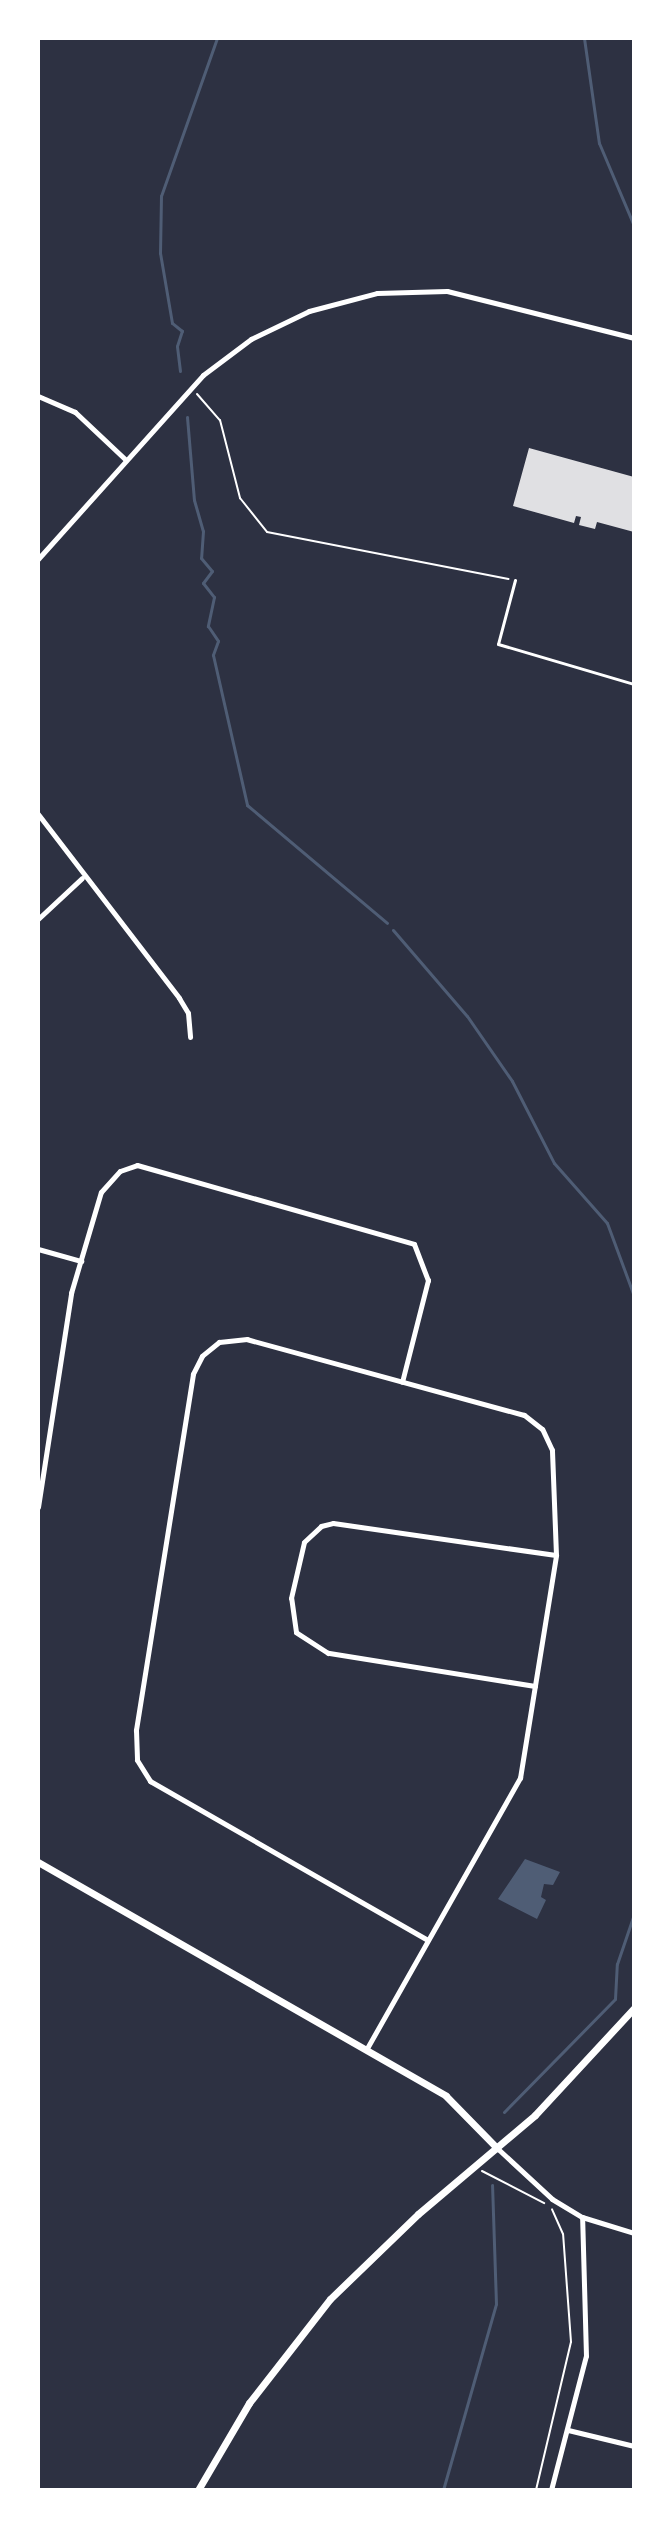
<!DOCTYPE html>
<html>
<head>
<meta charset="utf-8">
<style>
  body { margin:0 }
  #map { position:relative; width:672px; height:2528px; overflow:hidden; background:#2d3142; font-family:"DM Sans",sans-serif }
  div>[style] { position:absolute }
  .water>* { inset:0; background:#4f5d75 }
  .stream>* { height:3px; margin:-1.5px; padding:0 1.5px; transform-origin:1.5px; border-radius:1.5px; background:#4f5d75 }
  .building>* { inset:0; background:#e0e0e3 }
  .path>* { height:2px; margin:-1px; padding:0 1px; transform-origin:1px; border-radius:1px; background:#fff }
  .service>* { height:3px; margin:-1.5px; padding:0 1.5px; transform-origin:1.5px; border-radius:1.5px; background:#fff }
  .minor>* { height:5px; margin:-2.5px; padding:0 2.5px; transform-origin:2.5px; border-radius:2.5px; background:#fff }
  .tertiary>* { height:7px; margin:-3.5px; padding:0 3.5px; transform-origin:3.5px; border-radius:3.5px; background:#fff }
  span { translate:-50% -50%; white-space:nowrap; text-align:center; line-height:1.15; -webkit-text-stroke:6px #fff; paint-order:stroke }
  .frame { position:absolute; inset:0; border:40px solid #fff; pointer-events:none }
</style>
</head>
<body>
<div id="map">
  <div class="water">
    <div style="clip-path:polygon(525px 1859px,560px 1872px,553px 1885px,544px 1884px,541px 1897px,546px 1900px,537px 1919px,498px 1899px)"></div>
  </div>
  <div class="stream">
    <div style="left:584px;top:38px;width:106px;rotate:81.9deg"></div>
    <div style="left:599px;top:143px;width:90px;rotate:67.1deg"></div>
    <div style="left:180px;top:371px;width:25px;rotate:-97deg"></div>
    <div style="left:177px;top:346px;width:16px;rotate:-72deg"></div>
    <div style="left:182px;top:331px;width:13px;rotate:-141deg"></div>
    <div style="left:172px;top:323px;width:71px;rotate:-99.7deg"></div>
    <div style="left:160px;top:253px;width:57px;rotate:-89deg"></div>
    <div style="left:161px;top:196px;width:168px;rotate:-70.5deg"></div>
    <div style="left:187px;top:417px;width:83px;rotate:85.2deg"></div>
    <div style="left:194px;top:500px;width:32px;rotate:74deg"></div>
    <div style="left:203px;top:531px;width:27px;rotate:94deg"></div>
    <div style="left:201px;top:558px;width:17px;rotate:50deg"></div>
    <div style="left:212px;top:571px;width:15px;rotate:127deg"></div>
    <div style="left:203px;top:583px;width:18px;rotate:52deg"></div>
    <div style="left:214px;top:597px;width:30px;rotate:102deg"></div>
    <div style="left:208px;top:626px;width:18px;rotate:56deg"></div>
    <div style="left:218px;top:641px;width:15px;rotate:110deg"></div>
    <div style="left:213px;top:655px;width:154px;rotate:77.2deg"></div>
    <div style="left:247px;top:805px;width:183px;rotate:40.1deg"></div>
    <div style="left:393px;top:930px;width:113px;rotate:49.3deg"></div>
    <div style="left:467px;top:1016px;width:79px;rotate:55.3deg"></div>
    <div style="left:512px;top:1081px;width:92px;rotate:62.9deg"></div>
    <div style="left:554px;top:1163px;width:80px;rotate:48.5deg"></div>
    <div style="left:607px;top:1223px;width:78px;rotate:69.7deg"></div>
    <div style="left:504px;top:2112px;width:158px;rotate:-45.5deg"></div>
    <div style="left:615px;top:1999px;width:35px;rotate:-87deg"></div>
    <div style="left:617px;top:1964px;width:53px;rotate:-71.2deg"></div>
    <div style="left:443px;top:2490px;width:193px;rotate:-74.1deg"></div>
    <div style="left:496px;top:2304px;width:119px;rotate:-91.9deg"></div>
  </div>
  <div class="building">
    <div style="clip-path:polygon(529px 448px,634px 477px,634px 532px,597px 522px,595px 529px,579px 525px,581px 517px,576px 516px,574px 523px,513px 506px)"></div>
  </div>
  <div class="path">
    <div style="left:197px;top:394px;width:35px;rotate:49deg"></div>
    <div style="left:220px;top:420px;width:81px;rotate:75.6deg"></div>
    <div style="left:240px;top:498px;width:43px;rotate:51.5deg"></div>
    <div style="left:267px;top:532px;width:246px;rotate:11deg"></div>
    <div style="left:482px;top:2171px;width:70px;rotate:27.3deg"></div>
    <div style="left:536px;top:2490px;width:152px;rotate:-76.7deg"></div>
    <div style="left:571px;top:2342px;width:108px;rotate:-94.2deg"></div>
    <div style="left:563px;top:2234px;width:27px;rotate:-114deg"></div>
  </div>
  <div class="service">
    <div style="left:515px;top:580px;width:66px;rotate:104.9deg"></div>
    <div style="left:498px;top:644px;width:142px;rotate:16.4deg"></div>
  </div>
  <div class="minor">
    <div style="left:38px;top:396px;width:40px;rotate:23.4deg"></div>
    <div style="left:75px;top:412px;width:70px;rotate:43.3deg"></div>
    <div style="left:38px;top:559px;width:247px;rotate:-48.1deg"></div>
    <div style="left:203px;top:375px;width:60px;rotate:-36.9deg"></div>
    <div style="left:251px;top:339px;width:64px;rotate:-25.8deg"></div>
    <div style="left:309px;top:311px;width:70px;rotate:-14.8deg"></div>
    <div style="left:377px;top:293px;width:70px;rotate:-1.6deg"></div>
    <div style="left:447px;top:291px;width:193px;rotate:14.1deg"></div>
    <div style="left:38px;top:814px;width:232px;rotate:52.5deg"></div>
    <div style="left:179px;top:998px;width:17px;rotate:59deg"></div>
    <div style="left:188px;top:1013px;width:24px;rotate:85deg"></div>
    <div style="left:38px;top:919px;width:60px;rotate:-43deg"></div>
    <div style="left:38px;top:1249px;width:45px;rotate:15.6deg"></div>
    <div style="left:38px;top:1507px;width:217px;rotate:-81.2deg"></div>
    <div style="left:71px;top:1293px;width:105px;rotate:-73.5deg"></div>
    <div style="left:101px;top:1192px;width:28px;rotate:-48deg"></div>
    <div style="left:120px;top:1171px;width:18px;rotate:-19deg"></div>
    <div style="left:137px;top:1165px;width:288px;rotate:15.9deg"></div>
    <div style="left:414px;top:1244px;width:39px;rotate:69deg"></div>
    <div style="left:428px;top:1280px;width:105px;rotate:104.3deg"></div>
    <div style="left:535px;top:1686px;width:210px;rotate:-170.9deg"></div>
    <div style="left:328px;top:1653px;width:38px;rotate:-147deg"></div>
    <div style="left:296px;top:1632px;width:34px;rotate:-98deg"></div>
    <div style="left:291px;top:1598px;width:57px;rotate:-76.9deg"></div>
    <div style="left:304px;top:1542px;width:23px;rotate:-43deg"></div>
    <div style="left:321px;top:1526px;width:12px;rotate:-14deg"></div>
    <div style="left:333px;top:1523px;width:225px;rotate:8.2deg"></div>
    <div style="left:366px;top:2050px;width:313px;rotate:-60.5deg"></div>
    <div style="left:520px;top:1778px;width:226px;rotate:-80.8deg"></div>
    <div style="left:556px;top:1555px;width:105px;rotate:-92.2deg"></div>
    <div style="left:552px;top:1450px;width:23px;rotate:-115deg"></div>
    <div style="left:542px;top:1429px;width:23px;rotate:-142deg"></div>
    <div style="left:524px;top:1415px;width:287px;rotate:-164.7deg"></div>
    <div style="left:247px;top:1339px;width:28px;rotate:174deg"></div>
    <div style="left:219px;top:1342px;width:22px;rotate:141deg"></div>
    <div style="left:202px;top:1356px;width:20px;rotate:117deg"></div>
    <div style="left:193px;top:1374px;width:361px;rotate:99.1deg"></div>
    <div style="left:136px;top:1730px;width:30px;rotate:88deg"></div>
    <div style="left:137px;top:1760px;width:25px;rotate:58deg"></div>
    <div style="left:150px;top:1781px;width:320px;rotate:29.8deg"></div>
    <div style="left:497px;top:2148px;width:75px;rotate:42.8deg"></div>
    <div style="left:552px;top:2199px;width:35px;rotate:31deg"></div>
    <div style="left:582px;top:2217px;width:54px;rotate:17.1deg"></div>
    <div style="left:568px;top:2430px;width:68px;rotate:13.6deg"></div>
    <div style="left:551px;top:2490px;width:138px;rotate:-75.4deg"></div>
    <div style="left:586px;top:2356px;width:139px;rotate:-91.6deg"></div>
  </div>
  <div class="tertiary">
    <div style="left:38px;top:1862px;width:470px;rotate:29.8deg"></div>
    <div style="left:446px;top:2096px;width:73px;rotate:45.6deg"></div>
    <div style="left:198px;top:2490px;width:101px;rotate:-59.6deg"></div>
    <div style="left:249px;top:2403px;width:132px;rotate:-52.1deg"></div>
    <div style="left:330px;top:2299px;width:122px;rotate:-44deg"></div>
    <div style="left:418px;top:2214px;width:153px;rotate:-40.2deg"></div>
    <div style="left:535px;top:2115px;width:146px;rotate:-47.2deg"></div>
  </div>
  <div class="frame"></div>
</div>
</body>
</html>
